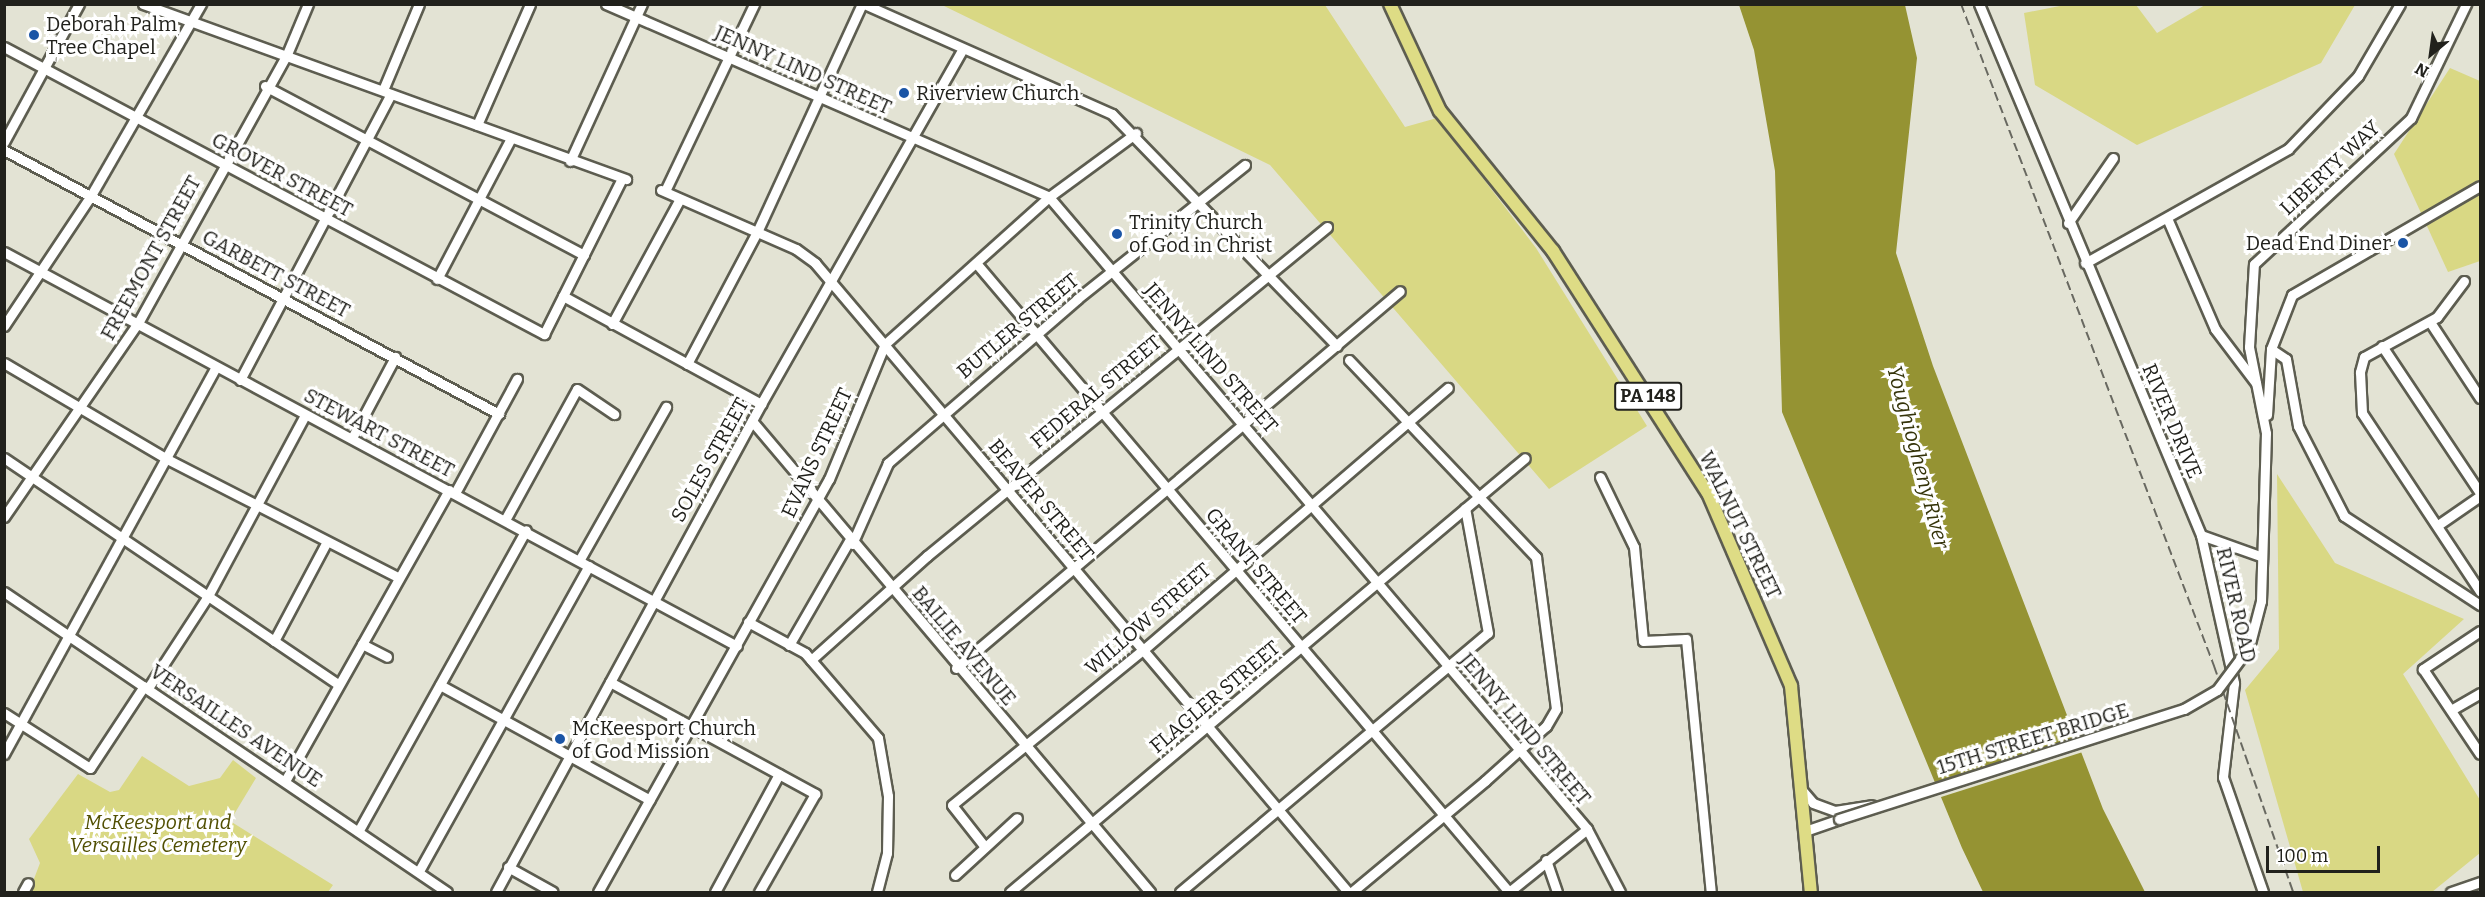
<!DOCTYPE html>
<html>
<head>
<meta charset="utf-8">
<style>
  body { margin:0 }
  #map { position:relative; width:2485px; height:897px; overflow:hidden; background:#e3e3d4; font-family:Bitter,serif }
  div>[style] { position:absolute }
  .green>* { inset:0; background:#d9d884 }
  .water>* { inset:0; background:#959333 }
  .pier>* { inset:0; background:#e3e3d4 }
  .roads { filter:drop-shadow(2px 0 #5d5d50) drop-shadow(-2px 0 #5d5d50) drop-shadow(0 2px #5d5d50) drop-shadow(0 -2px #5d5d50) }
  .minor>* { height:9px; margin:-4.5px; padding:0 4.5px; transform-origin:4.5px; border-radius:4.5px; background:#fff }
  .major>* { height:12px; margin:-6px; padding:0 6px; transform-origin:6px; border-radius:6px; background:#dedc85 }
  .rail>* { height:2px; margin-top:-1px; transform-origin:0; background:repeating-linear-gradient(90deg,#686860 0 9px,transparent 0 13.5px) }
  .bridges { filter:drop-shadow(2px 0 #5d5d50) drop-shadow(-2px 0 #5d5d50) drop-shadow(0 2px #5d5d50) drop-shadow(0 -2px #5d5d50) }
  .minor-bridge>* { height:9px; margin:-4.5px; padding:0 4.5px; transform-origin:4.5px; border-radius:4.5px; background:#fff }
  .dots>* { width:16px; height:16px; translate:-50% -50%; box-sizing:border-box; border:3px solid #fff; border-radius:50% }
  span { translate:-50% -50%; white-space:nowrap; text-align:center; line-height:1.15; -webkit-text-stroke:6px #fff; paint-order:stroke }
  .shield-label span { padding:2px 4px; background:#fff; border:2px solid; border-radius:4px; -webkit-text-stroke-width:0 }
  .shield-label { font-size:18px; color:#21211c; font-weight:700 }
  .poi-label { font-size:20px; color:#21211c }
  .left { translate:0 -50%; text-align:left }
  .right { translate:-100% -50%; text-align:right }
  .street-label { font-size:20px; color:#21211c }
  .park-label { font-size:20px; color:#514f02; font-style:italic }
  .water-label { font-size:21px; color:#343309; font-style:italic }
  .frame { position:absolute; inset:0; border:6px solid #21211c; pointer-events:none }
  .north { position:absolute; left:2401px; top:24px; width:60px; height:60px; -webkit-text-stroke:4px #fff; paint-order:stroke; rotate:209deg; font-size:16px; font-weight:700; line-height:24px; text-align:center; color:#21211c }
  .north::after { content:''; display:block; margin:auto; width:21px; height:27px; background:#21211c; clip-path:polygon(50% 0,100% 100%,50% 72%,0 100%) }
  .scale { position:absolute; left:2266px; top:846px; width:114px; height:27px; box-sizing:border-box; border:3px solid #21211c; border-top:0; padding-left:8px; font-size:18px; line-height:21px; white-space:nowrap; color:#21211c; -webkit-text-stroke:4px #fff; paint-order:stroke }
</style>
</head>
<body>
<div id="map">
  <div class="green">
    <div style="clip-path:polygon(942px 5px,1325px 5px,1405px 127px,1437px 118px,1536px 248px,1647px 426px,1549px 489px,1270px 165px)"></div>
    <div style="clip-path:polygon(2065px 5px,2136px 5px,2157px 33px,2205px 5px,2355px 5px,2321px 63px,2137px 145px,2035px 85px,2024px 13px)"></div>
    <div style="clip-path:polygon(2450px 68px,2480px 81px,2480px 261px,2448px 272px,2394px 154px)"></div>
    <div style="clip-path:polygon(2277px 474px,2335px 563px,2464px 619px,2403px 674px,2480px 800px,2480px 853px,2432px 892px,2303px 892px,2245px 690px,2279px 649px)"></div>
    <div style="clip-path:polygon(142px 756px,189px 786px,220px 778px,233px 760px,256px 778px,230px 821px,333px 885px,328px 892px,29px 892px,40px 863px,29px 839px,78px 774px,110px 792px,119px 790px)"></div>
  </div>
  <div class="water">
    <div style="clip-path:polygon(1739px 5px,1905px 5px,1917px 58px,1896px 253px,1933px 366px,2103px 809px,2145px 892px,1983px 892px,1962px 848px,1782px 412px,1775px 171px,1754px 50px)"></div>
  </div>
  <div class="pier">
    <div style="clip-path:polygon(2081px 737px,2086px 751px,1938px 798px,1932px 783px)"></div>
  </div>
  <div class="roads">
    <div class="minor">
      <div style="left:143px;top:4px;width:514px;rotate:19.92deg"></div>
      <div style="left:606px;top:4px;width:483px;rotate:23.5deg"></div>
      <div style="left:1049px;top:197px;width:830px;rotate:49.59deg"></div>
      <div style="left:1587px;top:829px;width:71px;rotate:62.4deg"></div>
      <div style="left:864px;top:4px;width:271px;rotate:23.9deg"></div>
      <div style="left:1112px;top:114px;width:323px;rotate:45.9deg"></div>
      <div style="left:1979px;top:4px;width:576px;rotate:67.31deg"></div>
      <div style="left:2201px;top:535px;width:152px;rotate:77.4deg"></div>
      <div style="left:2234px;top:683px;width:95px;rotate:96.7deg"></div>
      <div style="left:2223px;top:777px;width:122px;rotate:70.8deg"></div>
      <div style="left:4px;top:47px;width:612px;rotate:27.99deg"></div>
      <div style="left:544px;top:334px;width:174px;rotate:-63.4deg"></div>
      <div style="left:265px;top:86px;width:361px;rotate:27.9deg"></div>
      <div style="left:383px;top:90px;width:93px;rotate:-67.3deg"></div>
      <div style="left:477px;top:125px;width:132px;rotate:-66.3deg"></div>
      <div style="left:4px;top:142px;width:157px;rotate:-61.5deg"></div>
      <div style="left:4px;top:150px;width:561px;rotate:28.07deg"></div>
      <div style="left:570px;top:161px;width:173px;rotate:-65.4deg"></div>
      <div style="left:661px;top:190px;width:147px;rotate:23.6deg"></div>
      <div style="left:796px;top:249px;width:24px;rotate:36deg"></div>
      <div style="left:815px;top:263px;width:824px;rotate:49.72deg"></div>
      <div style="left:665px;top:191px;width:207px;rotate:-64.5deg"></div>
      <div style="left:2167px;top:218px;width:121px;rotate:66.6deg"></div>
      <div style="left:2215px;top:329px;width:68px;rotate:52.8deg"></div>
      <div style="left:2068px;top:223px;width:79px;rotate:-55.3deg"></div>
      <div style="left:4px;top:252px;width:832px;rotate:28.26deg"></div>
      <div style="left:976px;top:263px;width:824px;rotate:49.72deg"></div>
      <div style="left:2085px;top:263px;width:233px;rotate:-29.3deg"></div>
      <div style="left:2288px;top:149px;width:101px;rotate:-46.2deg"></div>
      <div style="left:2358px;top:76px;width:83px;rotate:-59.7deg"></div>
      <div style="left:437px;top:279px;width:159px;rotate:-62.3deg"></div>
      <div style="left:2464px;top:281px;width:45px;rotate:126.9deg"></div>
      <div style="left:2437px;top:317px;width:83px;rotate:151.3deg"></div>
      <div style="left:2364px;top:357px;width:16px;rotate:105deg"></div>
      <div style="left:2360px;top:372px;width:41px;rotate:87.2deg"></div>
      <div style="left:2362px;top:413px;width:214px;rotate:56.5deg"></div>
      <div style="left:563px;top:296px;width:226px;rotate:28.6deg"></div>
      <div style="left:2430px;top:322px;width:91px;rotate:56.7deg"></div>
      <div style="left:612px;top:324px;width:142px;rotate:-61.5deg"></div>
      <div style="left:4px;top:326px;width:155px;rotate:-56.3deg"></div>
      <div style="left:90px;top:197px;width:223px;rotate:-60.1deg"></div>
      <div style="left:2382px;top:346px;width:177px;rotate:56.3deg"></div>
      <div style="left:2271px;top:349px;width:18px;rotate:34deg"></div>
      <div style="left:2286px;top:359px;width:68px;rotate:79.8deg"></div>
      <div style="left:2298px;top:426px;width:101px;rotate:62.9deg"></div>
      <div style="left:2344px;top:516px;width:163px;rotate:33.2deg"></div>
      <div style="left:1349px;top:360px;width:272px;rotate:46.5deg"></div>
      <div style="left:1536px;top:557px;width:153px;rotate:82.5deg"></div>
      <div style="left:1556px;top:709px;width:20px;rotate:120deg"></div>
      <div style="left:1546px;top:726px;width:82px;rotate:138deg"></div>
      <div style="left:1485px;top:781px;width:173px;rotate:140.2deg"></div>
      <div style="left:4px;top:363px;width:189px;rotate:30.5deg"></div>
      <div style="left:167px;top:459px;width:259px;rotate:27.1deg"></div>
      <div style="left:687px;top:364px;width:149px;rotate:-62.1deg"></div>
      <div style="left:757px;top:232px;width:251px;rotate:-65.3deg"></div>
      <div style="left:240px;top:380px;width:323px;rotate:-62.2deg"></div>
      <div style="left:2267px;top:415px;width:66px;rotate:-86.5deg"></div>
      <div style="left:2271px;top:349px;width:58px;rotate:-68.7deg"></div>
      <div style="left:2292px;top:295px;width:217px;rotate:-30.1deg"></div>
      <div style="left:752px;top:421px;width:617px;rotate:49.8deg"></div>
      <div style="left:352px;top:438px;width:92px;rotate:-62deg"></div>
      <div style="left:4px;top:458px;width:403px;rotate:34.1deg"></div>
      <div style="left:1600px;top:477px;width:78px;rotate:64.1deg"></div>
      <div style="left:1634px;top:547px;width:94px;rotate:84.5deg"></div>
      <div style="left:1643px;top:641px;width:43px;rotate:-2.7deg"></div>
      <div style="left:1686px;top:639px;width:254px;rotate:84.4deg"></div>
      <div style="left:455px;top:493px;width:130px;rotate:-61.5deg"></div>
      <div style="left:4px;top:517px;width:236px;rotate:-55.4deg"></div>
      <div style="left:138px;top:323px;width:308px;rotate:-61deg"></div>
      <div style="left:287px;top:54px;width:54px;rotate:-67.2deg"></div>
      <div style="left:505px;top:520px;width:149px;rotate:-61.2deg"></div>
      <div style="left:577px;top:389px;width:45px;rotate:34deg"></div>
      <div style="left:2438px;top:525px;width:51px;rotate:-34.6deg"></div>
      <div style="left:2201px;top:535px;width:63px;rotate:19.6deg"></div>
      <div style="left:852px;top:544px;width:89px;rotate:-66deg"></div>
      <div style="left:888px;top:463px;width:250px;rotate:-40.9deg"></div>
      <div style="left:1077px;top:299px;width:215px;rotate:-38.6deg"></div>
      <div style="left:580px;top:559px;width:175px;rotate:-60.5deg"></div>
      <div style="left:4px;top:592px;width:535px;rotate:34.11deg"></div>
      <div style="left:748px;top:622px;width:65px;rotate:28.5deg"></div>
      <div style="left:805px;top:653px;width:112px;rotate:49.3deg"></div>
      <div style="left:878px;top:738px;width:59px;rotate:80.2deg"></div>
      <div style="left:888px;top:796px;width:57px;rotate:91deg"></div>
      <div style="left:887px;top:853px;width:40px;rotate:104.4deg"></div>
      <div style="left:2480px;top:631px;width:69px;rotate:146.3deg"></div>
      <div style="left:2423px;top:669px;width:102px;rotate:56.2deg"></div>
      <div style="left:274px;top:641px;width:111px;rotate:-62deg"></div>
      <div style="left:362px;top:644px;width:28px;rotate:27deg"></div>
      <div style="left:789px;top:645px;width:120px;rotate:-60deg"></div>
      <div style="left:2249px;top:647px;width:48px;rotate:-75.4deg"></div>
      <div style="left:2261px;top:601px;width:168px;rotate:-88.3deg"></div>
      <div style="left:2266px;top:433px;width:88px;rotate:-101.2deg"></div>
      <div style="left:2249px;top:347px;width:83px;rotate:-86.6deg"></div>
      <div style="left:2254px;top:264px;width:214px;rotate:-42.9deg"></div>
      <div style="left:2411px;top:118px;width:127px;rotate:-64.2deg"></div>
      <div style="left:811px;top:660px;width:156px;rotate:-41.9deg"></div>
      <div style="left:927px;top:556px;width:518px;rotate:-39.44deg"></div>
      <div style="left:956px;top:668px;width:582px;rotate:-40.33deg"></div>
      <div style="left:610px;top:682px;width:234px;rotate:28.6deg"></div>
      <div style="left:815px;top:794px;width:113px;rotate:119.7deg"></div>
      <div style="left:440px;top:685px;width:239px;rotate:28.7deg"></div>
      <div style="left:148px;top:688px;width:110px;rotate:-56.9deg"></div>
      <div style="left:208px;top:596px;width:205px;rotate:-61.8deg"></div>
      <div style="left:2451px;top:710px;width:34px;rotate:-30deg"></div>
      <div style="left:4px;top:713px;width:102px;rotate:32.6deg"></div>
      <div style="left:90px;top:768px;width:98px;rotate:-56.6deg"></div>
      <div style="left:4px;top:754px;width:441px;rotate:-61.3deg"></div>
      <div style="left:285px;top:781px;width:334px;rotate:-60.6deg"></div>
      <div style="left:1801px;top:789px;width:18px;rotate:49deg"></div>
      <div style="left:1813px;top:803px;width:23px;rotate:20deg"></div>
      <div style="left:1835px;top:811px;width:37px;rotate:-9deg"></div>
      <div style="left:359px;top:830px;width:343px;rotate:-60.9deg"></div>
      <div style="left:1805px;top:831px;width:36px;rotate:-19deg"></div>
      <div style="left:985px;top:847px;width:53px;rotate:-128.2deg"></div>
      <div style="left:952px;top:805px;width:246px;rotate:-39.1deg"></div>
      <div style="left:1143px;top:650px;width:402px;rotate:-40.7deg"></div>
      <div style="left:1546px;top:860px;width:34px;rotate:71deg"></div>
      <div style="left:508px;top:867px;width:51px;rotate:29.1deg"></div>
      <div style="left:419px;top:871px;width:349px;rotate:-60.9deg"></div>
      <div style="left:955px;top:875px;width:84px;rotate:-42.6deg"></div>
      <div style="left:23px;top:892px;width:10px;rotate:-61deg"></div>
      <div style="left:496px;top:892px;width:555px;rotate:-61.5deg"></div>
      <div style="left:761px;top:404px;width:408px;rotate:-60.4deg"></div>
      <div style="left:598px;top:892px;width:473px;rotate:-60.8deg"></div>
      <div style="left:829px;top:479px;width:146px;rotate:-67.5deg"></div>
      <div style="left:885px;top:344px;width:220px;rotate:-41.9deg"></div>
      <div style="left:1049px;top:197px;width:108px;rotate:-36.3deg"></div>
      <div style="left:715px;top:892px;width:134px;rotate:-61.5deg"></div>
      <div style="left:1010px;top:892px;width:673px;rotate:-40.12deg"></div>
      <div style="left:1180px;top:892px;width:402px;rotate:-40.1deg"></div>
      <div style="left:1488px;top:633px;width:127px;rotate:-100.4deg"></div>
      <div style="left:1509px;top:892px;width:100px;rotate:-38.9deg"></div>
      <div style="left:2451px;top:892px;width:31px;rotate:-19deg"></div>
    </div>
    <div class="major">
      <div style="left:1390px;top:4px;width:118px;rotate:65deg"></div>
      <div style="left:1440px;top:111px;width:180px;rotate:51.1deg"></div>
      <div style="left:1553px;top:251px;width:287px;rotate:57.4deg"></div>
      <div style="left:1708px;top:493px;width:210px;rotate:66.7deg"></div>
      <div style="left:1791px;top:686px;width:207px;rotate:84.5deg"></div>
    </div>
  </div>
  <div class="rail">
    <div style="left:1961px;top:4px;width:709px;rotate:69.08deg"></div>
    <div style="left:2214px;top:666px;width:239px;rotate:70.7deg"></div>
  </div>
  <div class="bridges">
    <div class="minor-bridge">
      <div style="left:1839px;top:819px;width:362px;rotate:-17.7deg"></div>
      <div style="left:2184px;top:709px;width:38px;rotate:-30deg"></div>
      <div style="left:2217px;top:690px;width:54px;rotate:-53.3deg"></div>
    </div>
  </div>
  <div class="dots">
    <div style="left:34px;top:35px;background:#1b55a6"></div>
    <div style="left:904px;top:93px;background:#1b55a6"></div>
    <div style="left:1117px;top:234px;background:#1b55a6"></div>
    <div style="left:2403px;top:243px;background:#1b55a6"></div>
    <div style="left:560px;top:739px;background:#1b55a6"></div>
  </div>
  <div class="shield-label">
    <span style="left:1648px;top:396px">PA 148</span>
  </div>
  <div class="poi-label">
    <span class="left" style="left:46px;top:36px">Deborah Palm<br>Tree Chapel</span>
    <span class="left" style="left:916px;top:93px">Riverview Church</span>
    <span class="left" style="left:1129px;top:234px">Trinity Church<br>of God in Christ</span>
    <span class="right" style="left:2391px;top:243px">Dead End Diner</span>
    <span class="left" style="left:572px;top:740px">McKeesport Church<br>of God Mission</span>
  </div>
  <div class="street-label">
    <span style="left:803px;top:70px;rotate:24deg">JENNY LIND STREET</span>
    <span style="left:2330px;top:168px;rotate:-43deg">LIBERTY WAY</span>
    <span style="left:282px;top:175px;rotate:28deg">GROVER STREET</span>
    <span style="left:151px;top:258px;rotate:-61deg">FREEMONT STREET</span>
    <span style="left:276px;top:274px;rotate:28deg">GARBETT STREET</span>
    <span style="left:1018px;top:326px;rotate:-40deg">BUTLER STREET</span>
    <span style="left:1211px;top:358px;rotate:49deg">JENNY LIND STREET</span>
    <span style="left:1096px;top:392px;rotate:-40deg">FEDERAL STREET</span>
    <span style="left:2172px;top:421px;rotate:67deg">RIVER DRIVE</span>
    <span style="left:379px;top:433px;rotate:28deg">STEWART STREET</span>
    <span style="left:817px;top:453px;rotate:-65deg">EVANS STREET</span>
    <span style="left:710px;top:460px;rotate:-61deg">SOLES STREET</span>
    <span style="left:1041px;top:500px;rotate:50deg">BEAVER STREET</span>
    <span style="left:1740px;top:525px;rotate:64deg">WALNUT STREET</span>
    <span style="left:1256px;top:566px;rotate:50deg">GRANT STREET</span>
    <span style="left:2236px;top:605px;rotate:77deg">RIVER ROAD</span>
    <span style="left:1148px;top:619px;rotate:-41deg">WILLOW STREET</span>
    <span style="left:964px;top:646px;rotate:50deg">BAILIE AVENUE</span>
    <span style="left:1215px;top:697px;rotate:-40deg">FLAGLER STREET</span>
    <span style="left:236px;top:726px;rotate:34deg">VERSAILLES AVENUE</span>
    <span style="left:1525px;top:729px;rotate:50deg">JENNY LIND STREET</span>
    <span style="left:2033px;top:739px;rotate:-17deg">15TH STREET BRIDGE</span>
  </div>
  <div class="park-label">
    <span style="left:158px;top:834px">McKeesport and<br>Versailles Cemetery</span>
  </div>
  <div class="water-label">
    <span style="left:1918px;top:457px;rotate:75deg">Youghiogheny River</span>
  </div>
  <div class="frame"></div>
  <div class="north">N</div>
  <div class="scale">100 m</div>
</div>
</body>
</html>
